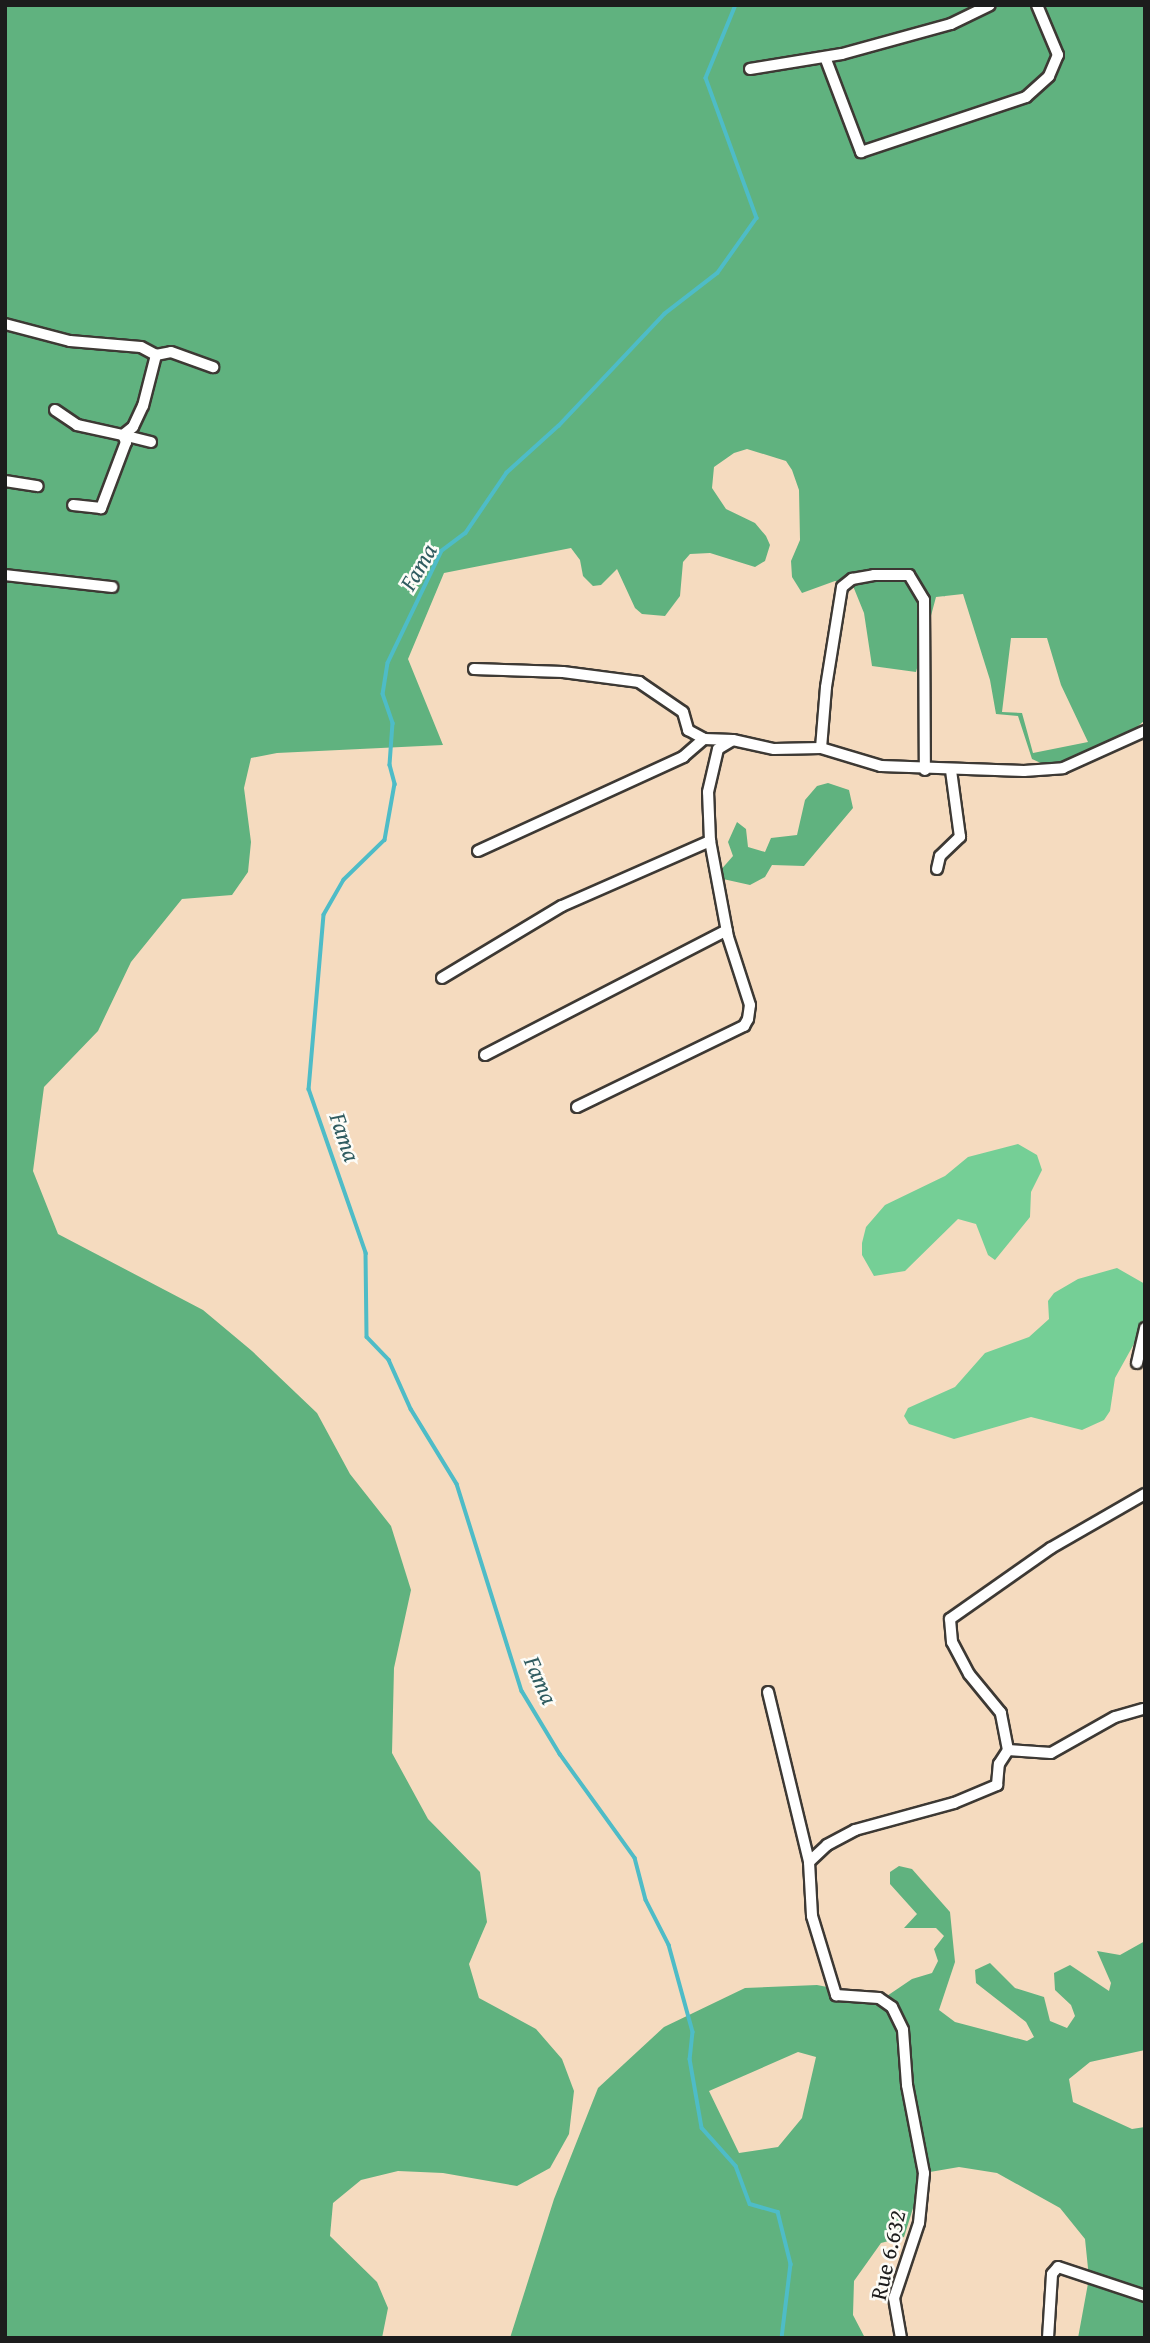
<!DOCTYPE html>
<html>
<head>
<meta charset="utf-8">
<style>
  body { margin:0 }
  #map { position:relative; width:1150px; height:2343px; overflow:hidden; background:#f5dbbf; font-family:"Gentium Book Plus",serif }
  div>[style] { position:absolute }
  .green>* { inset:0; background:#75cf96 }
  .forest>* { inset:0; background:#60b27f }
  .stream>* { height:3.5px; margin:-1.75px; padding:0 1.75px; transform-origin:1.75px; border-radius:1.75px; background:#4ebcc7 }
  .roads { filter:drop-shadow(2px 0 #3d3934) drop-shadow(-2px 0 #3d3934) drop-shadow(0 2px #3d3934) drop-shadow(0 -2px #3d3934) }
  .minor>* { height:10px; margin:-5px; padding:0 5px; transform-origin:5px; border-radius:5px; background:#fff }
  span { translate:-50% -50%; white-space:nowrap; text-align:center; line-height:1.15; -webkit-text-stroke:5px #fdfcf7; paint-order:stroke }
  .street-label { font-size:23px; color:#1c1c1c }
  .water-label { font-size:24px; color:#305c60; font-style:italic }
  .frame { position:absolute; inset:0; border:7px solid #1c1c1c; pointer-events:none }
</style>
</head>
<body>
<div id="map">
  <div class="green">
    <div style="clip-path:polygon(1018px 1144px,1037px 1155px,1042px 1170px,1031px 1192px,1030px 1217px,995px 1260px,988px 1255px,976px 1224px,958px 1219px,905px 1271px,874px 1276px,862px 1255px,862px 1243px,866px 1227px,885px 1205px,945px 1176px,968px 1157px)"></div>
    <div style="clip-path:polygon(1117px 1268px,1145px 1284px,1145px 1324px,1115px 1378px,1110px 1411px,1104px 1420px,1082px 1430px,1031px 1417px,954px 1439px,909px 1424px,904px 1416px,908px 1408px,955px 1387px,985px 1353px,1029px 1337px,1049px 1319px,1048px 1301px,1054px 1293px,1078px 1279px)"></div>
  </div>
  <div class="forest">
    <div style="clip-path:polygon(evenodd,5px 5px,1145px 5px,1145px 720px,1120px 742px,1084px 761px,1043px 764px,1032px 759px,1018px 716px,996px 714px,990px 680px,963px 594px,936px 597px,916px 672px,872px 666px,864px 613px,853px 586px,835px 581px,802px 593px,792px 577px,791px 561px,800px 540px,799px 490px,792px 470px,786px 461px,747px 449px,734px 453px,714px 467px,712px 488px,726px 509px,755px 523px,766px 536px,770px 545px,765px 561px,755px 567px,710px 553px,690px 554px,683px 562px,680px 596px,665px 616px,642px 614px,635px 608px,617px 569px,601px 585px,593px 586px,583px 576px,580px 560px,571px 548px,444px 573px,408px 659px,443px 745px,277px 753px,251px 758px,244px 788px,251px 842px,248px 872px,232px 895px,182px 899px,131px 962px,98px 1031px,44px 1087px,33px 1171px,58px 1234px,203px 1310px,252px 1351px,317px 1413px,350px 1474px,391px 1526px,411px 1590px,394px 1668px,392px 1753px,428px 1819px,480px 1872px,487px 1922px,469px 1964px,479px 1998px,536px 2029px,562px 2059px,574px 2091px,569px 2134px,550px 2168px,517px 2186px,443px 2173px,398px 2171px,361px 2180px,333px 2203px,330px 2236px,377px 2282px,388px 2308px,382px 2338px,5px 2338px,5px 5px,1011px 638px,1047px 638px,1061px 685px,1088px 742px,1033px 753px,1022px 713px,1002px 712px,1011px 638px)"></div>
    <div style="clip-path:polygon(828px 783px,849px 790px,853px 808px,804px 866px,772px 865px,765px 877px,750px 885px,723px 879px,719px 872px,733px 856px,728px 842px,737px 822px,746px 829px,748px 847px,765px 852px,771px 838px,797px 835px,805px 800px,817px 786px)"></div>
    <div style="clip-path:polygon(evenodd,899px 1866px,912px 1869px,950px 1912px,955px 1962px,939px 2010px,955px 2022px,1027px 2041px,1034px 2037px,1026px 2022px,976px 1983px,975px 1970px,990px 1963px,1015px 1988px,1044px 1997px,1050px 2021px,1067px 2028px,1075px 2016px,1071px 2005px,1055px 1990px,1054px 1973px,1070px 1965px,1109px 1991px,1111px 1983px,1097px 1951px,1120px 1955px,1145px 1941px,1145px 2050px,1090px 2062px,1069px 2079px,1073px 2102px,1132px 2129px,1145px 2127px,1145px 2338px,1078px 2338px,1089px 2278px,1085px 2239px,1060px 2208px,997px 2173px,959px 2167px,924px 2173px,904px 2237px,881px 2243px,854px 2281px,853px 2315px,865px 2338px,510px 2338px,554px 2199px,598px 2088px,664px 2027px,745px 1988px,817px 1985px,884px 1998px,912px 1979px,932px 1973px,938px 1961px,934px 1949px,944px 1936px,936px 1928px,904px 1928px,917px 1914px,890px 1884px,890px 1872px,899px 1866px,798px 2052px,816px 2057px,802px 2118px,778px 2147px,739px 2153px,709px 2091px,798px 2052px)"></div>
  </div>
  <div class="stream">
    <div style="left:736px;top:5px;width:79px;rotate:112.3deg"></div>
    <div style="left:706px;top:78px;width:149px;rotate:70deg"></div>
    <div style="left:757px;top:218px;width:67px;rotate:125.3deg"></div>
    <div style="left:718px;top:273px;width:67px;rotate:142.3deg"></div>
    <div style="left:665px;top:314px;width:154px;rotate:133.4deg"></div>
    <div style="left:559px;top:426px;width:70px;rotate:137.9deg"></div>
    <div style="left:507px;top:473px;width:73px;rotate:124.3deg"></div>
    <div style="left:466px;top:533px;width:30px;rotate:143deg"></div>
    <div style="left:442px;top:551px;width:124px;rotate:115.7deg"></div>
    <div style="left:388px;top:663px;width:31px;rotate:99deg"></div>
    <div style="left:383px;top:694px;width:31px;rotate:71deg"></div>
    <div style="left:393px;top:723px;width:42px;rotate:94.1deg"></div>
    <div style="left:390px;top:765px;width:20px;rotate:75deg"></div>
    <div style="left:395px;top:784px;width:57px;rotate:100.1deg"></div>
    <div style="left:385px;top:840px;width:57px;rotate:135.7deg"></div>
    <div style="left:344px;top:880px;width:40px;rotate:119.7deg"></div>
    <div style="left:324px;top:915px;width:175px;rotate:94.9deg"></div>
    <div style="left:309px;top:1089px;width:174px;rotate:70.8deg"></div>
    <div style="left:366px;top:1253px;width:84px;rotate:89.3deg"></div>
    <div style="left:367px;top:1337px;width:32px;rotate:46deg"></div>
    <div style="left:389px;top:1360px;width:54px;rotate:65.8deg"></div>
    <div style="left:411px;top:1409px;width:88px;rotate:58.5deg"></div>
    <div style="left:457px;top:1484px;width:217px;rotate:72.6deg"></div>
    <div style="left:522px;top:1691px;width:74px;rotate:58.9deg"></div>
    <div style="left:560px;top:1754px;width:128px;rotate:54.2deg"></div>
    <div style="left:635px;top:1858px;width:43px;rotate:75.3deg"></div>
    <div style="left:646px;top:1900px;width:51px;rotate:62.9deg"></div>
    <div style="left:669px;top:1945px;width:90px;rotate:74.6deg"></div>
    <div style="left:693px;top:2032px;width:27px;rotate:96deg"></div>
    <div style="left:690px;top:2059px;width:70px;rotate:80.1deg"></div>
    <div style="left:702px;top:2128px;width:51px;rotate:48.2deg"></div>
    <div style="left:736px;top:2166px;width:40px;rotate:69.8deg"></div>
    <div style="left:750px;top:2204px;width:29px;rotate:16deg"></div>
    <div style="left:778px;top:2212px;width:54px;rotate:76deg"></div>
    <div style="left:791px;top:2264px;width:75px;rotate:96.9deg"></div>
  </div>
  <div class="roads">
    <div class="minor">
      <div style="left:825px;top:57px;width:102px;rotate:69.2deg"></div>
      <div style="left:861px;top:152px;width:174px;rotate:-18.4deg"></div>
      <div style="left:1026px;top:97px;width:31px;rotate:-42deg"></div>
      <div style="left:1049px;top:76px;width:23px;rotate:-67deg"></div>
      <div style="left:1058px;top:55px;width:54px;rotate:-112.8deg"></div>
      <div style="left:750px;top:69px;width:93px;rotate:-9.3deg"></div>
      <div style="left:842px;top:54px;width:113px;rotate:-15.4deg"></div>
      <div style="left:951px;top:24px;width:43px;rotate:-26deg"></div>
      <div style="left:5px;top:324px;width:67px;rotate:14.7deg"></div>
      <div style="left:70px;top:341px;width:71px;rotate:4.8deg"></div>
      <div style="left:141px;top:347px;width:17px;rotate:28deg"></div>
      <div style="left:55px;top:410px;width:27px;rotate:34deg"></div>
      <div style="left:77px;top:425px;width:47px;rotate:12.3deg"></div>
      <div style="left:123px;top:435px;width:8px;rotate:67deg"></div>
      <div style="left:126px;top:442px;width:71px;rotate:110.7deg"></div>
      <div style="left:101px;top:508px;width:28px;rotate:-174deg"></div>
      <div style="left:151px;top:442px;width:29px;rotate:-166deg"></div>
      <div style="left:123px;top:435px;width:13px;rotate:-39deg"></div>
      <div style="left:133px;top:427px;width:23px;rotate:-65deg"></div>
      <div style="left:143px;top:406px;width:53px;rotate:-75.7deg"></div>
      <div style="left:156px;top:355px;width:15px;rotate:-11deg"></div>
      <div style="left:171px;top:352px;width:45px;rotate:19.7deg"></div>
      <div style="left:5px;top:481px;width:33px;rotate:9deg"></div>
      <div style="left:5px;top:575px;width:108px;rotate:6.4deg"></div>
      <div style="left:474px;top:669px;width:89px;rotate:1.9deg"></div>
      <div style="left:563px;top:672px;width:77px;rotate:7.5deg"></div>
      <div style="left:639px;top:682px;width:53px;rotate:34.3deg"></div>
      <div style="left:683px;top:712px;width:19px;rotate:74deg"></div>
      <div style="left:688px;top:730px;width:18px;rotate:29deg"></div>
      <div style="left:704px;top:739px;width:29px;rotate:2deg"></div>
      <div style="left:821px;top:748px;width:61px;rotate:-85.3deg"></div>
      <div style="left:826px;top:687px;width:101px;rotate:-80.9deg"></div>
      <div style="left:842px;top:587px;width:13px;rotate:-39deg"></div>
      <div style="left:852px;top:579px;width:22px;rotate:-10deg"></div>
      <div style="left:874px;top:575px;width:35px"></div>
      <div style="left:909px;top:575px;width:29px;rotate:59deg"></div>
      <div style="left:924px;top:600px;width:170px;rotate:89.7deg"></div>
      <div style="left:478px;top:851px;width:226px;rotate:-24.6deg"></div>
      <div style="left:683px;top:757px;width:28px;rotate:-41deg"></div>
      <div style="left:937px;top:869px;width:13px;rotate:-77deg"></div>
      <div style="left:940px;top:856px;width:28px;rotate:-44deg"></div>
      <div style="left:960px;top:837px;width:68px;rotate:-97.7deg"></div>
      <div style="left:442px;top:978px;width:140px;rotate:-31deg"></div>
      <div style="left:562px;top:906px;width:162px;rotate:-23.7deg"></div>
      <div style="left:485px;top:1055px;width:272px;rotate:-27.3deg"></div>
      <div style="left:577px;top:1107px;width:186px;rotate:-25.9deg"></div>
      <div style="left:744px;top:1026px;width:8px;rotate:-60deg"></div>
      <div style="left:748px;top:1019px;width:14px;rotate:-82deg"></div>
      <div style="left:750px;top:1005px;width:71px;rotate:-107.9deg"></div>
      <div style="left:728px;top:937px;width:98px;rotate:-100.6deg"></div>
      <div style="left:710px;top:841px;width:49px;rotate:-92.3deg"></div>
      <div style="left:708px;top:792px;width:44px;rotate:-76.9deg"></div>
      <div style="left:718px;top:749px;width:17px;rotate:-31deg"></div>
      <div style="left:733px;top:740px;width:42px;rotate:12.4deg"></div>
      <div style="left:774px;top:749px;width:47px;rotate:-1.2deg"></div>
      <div style="left:821px;top:748px;width:63px;rotate:16.7deg"></div>
      <div style="left:881px;top:766px;width:143px;rotate:2deg"></div>
      <div style="left:1024px;top:771px;width:39px;rotate:-4deg"></div>
      <div style="left:1063px;top:768px;width:90px;rotate:-24.3deg"></div>
      <div style="left:1137px;top:1363px;width:36px;rotate:-77deg"></div>
      <div style="left:768px;top:1692px;width:175px;rotate:76.4deg"></div>
      <div style="left:809px;top:1862px;width:25px;rotate:-43deg"></div>
      <div style="left:827px;top:1845px;width:32px;rotate:-28deg"></div>
      <div style="left:855px;top:1830px;width:103px;rotate:-15.3deg"></div>
      <div style="left:954px;top:1803px;width:47px;rotate:-22.7deg"></div>
      <div style="left:997px;top:1785px;width:21px;rotate:-85deg"></div>
      <div style="left:999px;top:1764px;width:17px;rotate:-57deg"></div>
      <div style="left:1008px;top:1750px;width:38px;rotate:-101deg"></div>
      <div style="left:1001px;top:1713px;width:50px;rotate:-129.4deg"></div>
      <div style="left:969px;top:1674px;width:36px;rotate:-118deg"></div>
      <div style="left:952px;top:1642px;width:23px;rotate:-95deg"></div>
      <div style="left:950px;top:1619px;width:123px;rotate:-35.1deg"></div>
      <div style="left:1051px;top:1548px;width:108px;rotate:-29.9deg"></div>
      <div style="left:1008px;top:1750px;width:43px;rotate:4deg"></div>
      <div style="left:1051px;top:1753px;width:73px;rotate:-29.4deg"></div>
      <div style="left:1115px;top:1717px;width:29px;rotate:-16deg"></div>
      <div style="left:809px;top:1862px;width:54px;rotate:86.8deg"></div>
      <div style="left:812px;top:1916px;width:83px;rotate:73.1deg"></div>
      <div style="left:836px;top:1995px;width:43px;rotate:4deg"></div>
      <div style="left:879px;top:1998px;width:16px;rotate:35deg"></div>
      <div style="left:892px;top:2007px;width:25px;rotate:64deg"></div>
      <div style="left:903px;top:2030px;width:55px;rotate:85.8deg"></div>
      <div style="left:907px;top:2085px;width:90px;rotate:79.1deg"></div>
      <div style="left:924px;top:2173px;width:50px;rotate:95.7deg"></div>
      <div style="left:919px;top:2223px;width:79px;rotate:108.4deg"></div>
      <div style="left:894px;top:2298px;width:41px;rotate:80.1deg"></div>
      <div style="left:1048px;top:2338px;width:64px;rotate:-86.4deg"></div>
      <div style="left:1052px;top:2274px;width:9px;rotate:-49deg"></div>
      <div style="left:1058px;top:2267px;width:92px;rotate:18.4deg"></div>
    </div>
  </div>
  <div class="street-label">
    <span style="left:888px;top:2255px;rotate:-77deg">Rue 6.632</span>
  </div>
  <div class="water-label">
    <span style="left:418px;top:567px;rotate:-60deg">Fama</span>
    <span style="left:345px;top:1137px;rotate:71deg">Fama</span>
    <span style="left:541px;top:1680px;rotate:66deg">Fama</span>
  </div>
  <div class="frame"></div>
</div>
</body>
</html>
